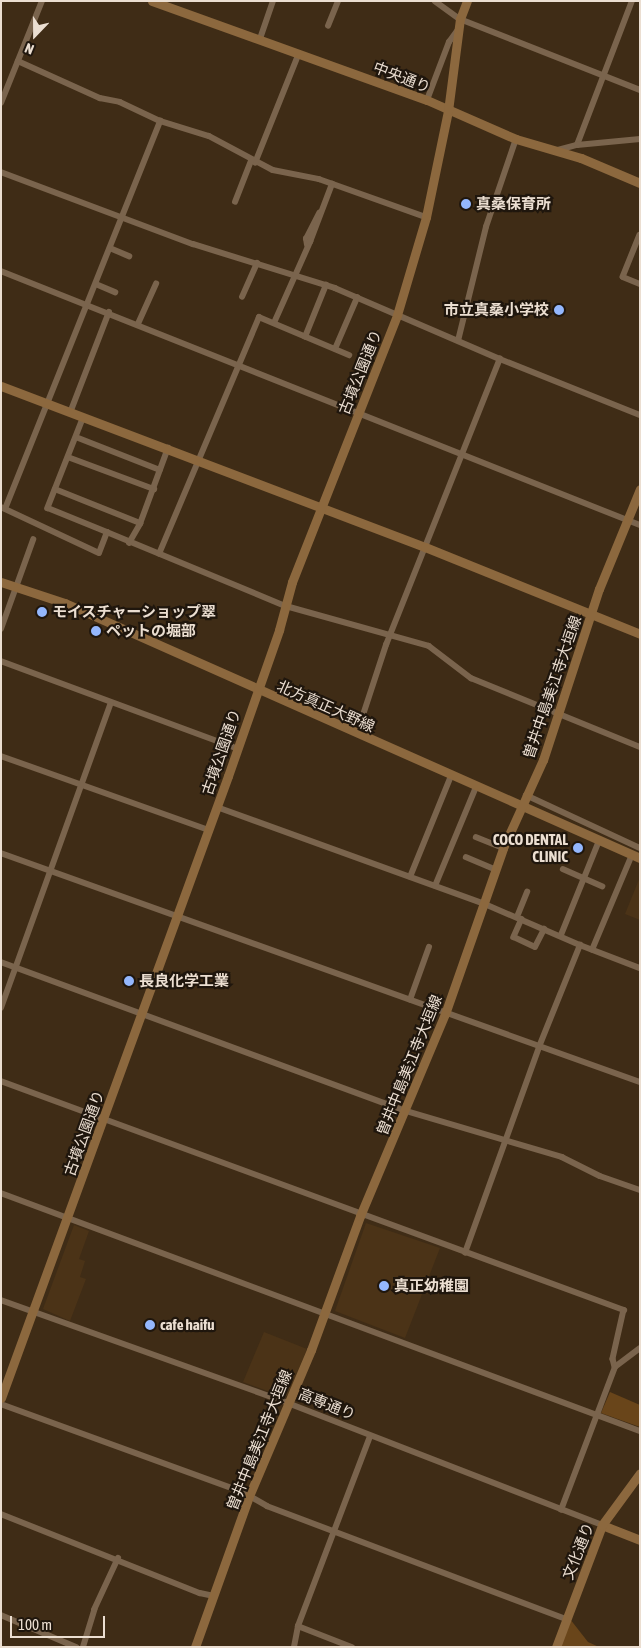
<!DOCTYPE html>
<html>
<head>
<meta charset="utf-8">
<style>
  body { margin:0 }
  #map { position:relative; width:641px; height:1648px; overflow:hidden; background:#3f2c16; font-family:"Asap Condensed","Noto Sans JP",sans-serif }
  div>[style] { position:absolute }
  .built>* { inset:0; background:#4b3317 }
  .green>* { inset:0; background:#69451a }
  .street>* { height:5.5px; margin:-2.75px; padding:0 2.75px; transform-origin:2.75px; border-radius:2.75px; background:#7a644d }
  .secondary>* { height:9px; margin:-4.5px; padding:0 4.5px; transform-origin:4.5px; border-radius:4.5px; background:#8c683e }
  .dots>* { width:14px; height:14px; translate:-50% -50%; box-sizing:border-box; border:2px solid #1f160d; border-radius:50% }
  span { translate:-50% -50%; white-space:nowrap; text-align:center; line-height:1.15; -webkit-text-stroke:4.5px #1f160d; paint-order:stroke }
  .street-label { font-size:15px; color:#ebded1 }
  .poi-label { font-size:15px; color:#ebded1; font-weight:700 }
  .left { translate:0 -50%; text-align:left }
  .right { translate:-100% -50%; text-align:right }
  .frame { position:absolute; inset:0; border:2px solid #ebded1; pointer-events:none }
  .north { position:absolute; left:10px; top:10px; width:50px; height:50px; -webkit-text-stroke:4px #1f160d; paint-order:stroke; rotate:202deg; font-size:14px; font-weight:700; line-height:20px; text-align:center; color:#ebded1 }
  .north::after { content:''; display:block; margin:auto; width:18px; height:22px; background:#ebded1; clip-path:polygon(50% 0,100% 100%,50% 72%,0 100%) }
  .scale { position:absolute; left:10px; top:1616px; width:95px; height:22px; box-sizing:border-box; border:2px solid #ebded1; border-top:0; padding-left:6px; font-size:15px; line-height:18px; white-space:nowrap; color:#ebded1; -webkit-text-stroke:4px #1f160d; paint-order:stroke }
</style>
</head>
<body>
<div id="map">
  <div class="built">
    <div style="clip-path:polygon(640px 877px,640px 920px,625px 914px)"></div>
    <div style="clip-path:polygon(366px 1223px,440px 1248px,405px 1338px,335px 1311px)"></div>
    <div style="clip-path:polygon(74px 1225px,89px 1231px,79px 1259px,85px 1261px,80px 1277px,86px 1279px,70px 1321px,43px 1309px)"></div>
    <div style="clip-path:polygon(264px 1332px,307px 1349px,288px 1395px,284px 1397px,243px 1382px)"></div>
  </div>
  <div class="green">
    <div style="clip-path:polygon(610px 1392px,640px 1405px,640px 1427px,601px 1413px)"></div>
    <div style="clip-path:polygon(570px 1619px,588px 1642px,599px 1647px,559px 1647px)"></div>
  </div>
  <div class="street">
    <div style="left:435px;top:1px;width:31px;rotate:36deg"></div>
    <div style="left:460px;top:19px;width:193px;rotate:21.5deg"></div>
    <div style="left:328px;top:26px;width:27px;rotate:-68deg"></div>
    <div style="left:260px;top:39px;width:40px;rotate:-71.1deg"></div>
    <div style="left:18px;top:61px;width:90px;rotate:24.3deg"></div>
    <div style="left:100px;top:98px;width:20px;rotate:11deg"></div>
    <div style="left:120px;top:102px;width:44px;rotate:25.4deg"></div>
    <div style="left:160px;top:121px;width:51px;rotate:17deg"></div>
    <div style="left:209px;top:136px;width:72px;rotate:28deg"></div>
    <div style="left:273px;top:170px;width:47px;rotate:11.1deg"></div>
    <div style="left:319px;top:179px;width:114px;rotate:19.6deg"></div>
    <div style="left:427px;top:100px;width:62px;rotate:-69.2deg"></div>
    <div style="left:449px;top:42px;width:14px;rotate:-54deg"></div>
    <div style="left:1px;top:103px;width:110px;rotate:-68.1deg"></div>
    <div style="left:577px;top:145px;width:154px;rotate:-69.1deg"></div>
    <div style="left:558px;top:150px;width:20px;rotate:-15deg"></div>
    <div style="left:577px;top:145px;width:63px;rotate:-5.4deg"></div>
    <div style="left:255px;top:163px;width:118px;rotate:-68.2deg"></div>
    <div style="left:1px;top:172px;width:205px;rotate:20.6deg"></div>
    <div style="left:193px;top:244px;width:149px;rotate:17.2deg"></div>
    <div style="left:335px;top:288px;width:180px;rotate:23.3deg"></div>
    <div style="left:500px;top:359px;width:151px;rotate:21.8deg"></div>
    <div style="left:235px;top:202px;width:44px;rotate:-68.7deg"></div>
    <div style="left:640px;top:235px;width:45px;rotate:112deg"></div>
    <div style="left:623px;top:277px;width:18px;rotate:22deg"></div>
    <div style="left:307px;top:245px;width:6px;rotate:-99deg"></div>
    <div style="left:306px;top:239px;width:29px;rotate:-63deg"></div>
    <div style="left:110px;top:248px;width:21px;rotate:23deg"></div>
    <div style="left:1px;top:271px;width:688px;rotate:21.68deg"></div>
    <div style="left:96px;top:284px;width:21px;rotate:23deg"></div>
    <div style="left:242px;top:297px;width:37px;rotate:-66deg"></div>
    <div style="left:274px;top:323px;width:89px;rotate:-66deg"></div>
    <div style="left:310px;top:242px;width:62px;rotate:-69.2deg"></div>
    <div style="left:138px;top:324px;width:44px;rotate:-65.8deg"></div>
    <div style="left:305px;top:337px;width:56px;rotate:-68deg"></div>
    <div style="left:458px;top:341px;width:117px;rotate:-76.2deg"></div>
    <div style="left:486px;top:227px;width:93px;rotate:-71.2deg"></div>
    <div style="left:335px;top:349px;width:56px;rotate:-66.7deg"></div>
    <div style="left:70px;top:413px;width:108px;rotate:-68.9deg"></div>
    <div style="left:83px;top:419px;width:96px;rotate:111.5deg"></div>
    <div style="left:48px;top:508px;width:64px;rotate:22.1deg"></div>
    <div style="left:76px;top:437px;width:90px;rotate:21.4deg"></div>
    <div style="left:68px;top:457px;width:92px;rotate:20.4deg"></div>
    <div style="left:55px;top:489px;width:92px;rotate:21.8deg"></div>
    <div style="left:1px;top:507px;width:108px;rotate:25.1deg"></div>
    <div style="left:99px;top:553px;width:22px;rotate:-69deg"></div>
    <div style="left:107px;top:532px;width:194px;rotate:22.5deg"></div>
    <div style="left:286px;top:606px;width:148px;rotate:15.6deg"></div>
    <div style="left:429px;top:646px;width:53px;rotate:37.3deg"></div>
    <div style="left:471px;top:678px;width:183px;rotate:22.2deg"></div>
    <div style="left:5px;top:509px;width:418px;rotate:-68.2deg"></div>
    <div style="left:129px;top:543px;width:22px;rotate:-60deg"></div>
    <div style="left:140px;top:524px;width:81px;rotate:-69.8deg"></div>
    <div style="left:159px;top:554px;width:257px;rotate:-67.1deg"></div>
    <div style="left:259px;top:317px;width:98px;rotate:22.9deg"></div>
    <div style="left:1px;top:629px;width:95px;rotate:-70.2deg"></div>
    <div style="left:1px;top:661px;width:251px;rotate:20.3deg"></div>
    <div style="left:363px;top:715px;width:74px;rotate:-71.8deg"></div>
    <div style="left:386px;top:645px;width:308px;rotate:-68.3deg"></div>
    <div style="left:1px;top:756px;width:221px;rotate:19.6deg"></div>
    <div style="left:526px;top:795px;width:126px;rotate:24.9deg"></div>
    <div style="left:217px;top:807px;width:285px;rotate:19.9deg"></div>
    <div style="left:485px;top:904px;width:103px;rotate:23.3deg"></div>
    <div style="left:476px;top:837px;width:29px;rotate:22deg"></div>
    <div style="left:1px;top:853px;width:679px;rotate:19.72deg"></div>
    <div style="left:466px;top:857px;width:33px;rotate:23deg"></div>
    <div style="left:563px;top:869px;width:43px;rotate:23.6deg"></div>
    <div style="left:410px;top:877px;width:109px;rotate:-67.9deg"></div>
    <div style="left:435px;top:886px;width:107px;rotate:-67.5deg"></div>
    <div style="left:517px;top:917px;width:27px;rotate:-68deg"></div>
    <div style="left:522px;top:919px;width:20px;rotate:114deg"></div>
    <div style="left:514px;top:937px;width:23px;rotate:25deg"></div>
    <div style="left:535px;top:947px;width:20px;rotate:-63deg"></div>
    <div style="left:561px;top:935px;width:101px;rotate:-68deg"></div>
    <div style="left:592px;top:950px;width:103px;rotate:-67.2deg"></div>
    <div style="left:1px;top:962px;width:432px;rotate:20.2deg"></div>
    <div style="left:406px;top:1111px;width:163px;rotate:16.4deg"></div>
    <div style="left:562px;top:1157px;width:42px;rotate:26.6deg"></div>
    <div style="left:600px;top:1176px;width:42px;rotate:19.3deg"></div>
    <div style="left:410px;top:1000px;width:56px;rotate:-70.3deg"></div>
    <div style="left:1px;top:1008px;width:324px;rotate:-70.2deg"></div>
    <div style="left:1px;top:1081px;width:664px;rotate:20.18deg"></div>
    <div style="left:624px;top:1310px;width:50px;rotate:102.7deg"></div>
    <div style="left:613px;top:1359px;width:8px;rotate:76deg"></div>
    <div style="left:1px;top:1193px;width:682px;rotate:20.43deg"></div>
    <div style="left:465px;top:1253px;width:219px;rotate:-70.2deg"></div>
    <div style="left:539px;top:1047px;width:110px;rotate:-68.1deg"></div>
    <div style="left:580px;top:945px;width:64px;rotate:21deg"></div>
    <div style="left:1px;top:1300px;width:305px;rotate:19.7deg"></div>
    <div style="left:288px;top:1403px;width:337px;rotate:21.2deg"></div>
    <div style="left:1px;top:1404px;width:258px;rotate:20deg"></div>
    <div style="left:243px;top:1492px;width:28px;rotate:30deg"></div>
    <div style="left:267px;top:1506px;width:320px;rotate:20.7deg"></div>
    <div style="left:561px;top:1510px;width:153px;rotate:-69.3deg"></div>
    <div style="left:615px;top:1367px;width:31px;rotate:-37deg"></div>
    <div style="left:1px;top:1514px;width:214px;rotate:21.7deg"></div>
    <div style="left:200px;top:1593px;width:14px;rotate:12deg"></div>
    <div style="left:1px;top:1615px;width:82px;rotate:23.1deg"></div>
    <div style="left:298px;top:1626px;width:58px;rotate:21.3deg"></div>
    <div style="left:83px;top:1647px;width:39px;rotate:-73deg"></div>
    <div style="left:94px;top:1610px;width:57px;rotate:-65.2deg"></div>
    <div style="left:294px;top:1647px;width:21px;rotate:-79deg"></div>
    <div style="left:298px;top:1626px;width:203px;rotate:-69.2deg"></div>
  </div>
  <div class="secondary">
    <div style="left:152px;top:1px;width:292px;rotate:19.8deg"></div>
    <div style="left:427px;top:100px;width:97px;rotate:23.7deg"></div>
    <div style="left:516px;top:139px;width:68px;rotate:16.3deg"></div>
    <div style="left:581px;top:158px;width:64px;rotate:23deg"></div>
    <div style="left:1px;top:386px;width:454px;rotate:20.8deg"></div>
    <div style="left:425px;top:547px;width:232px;rotate:22deg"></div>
    <div style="left:1px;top:582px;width:67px;rotate:18.2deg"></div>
    <div style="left:65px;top:603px;width:629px;rotate:23.92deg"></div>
    <div style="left:1px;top:1398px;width:662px;rotate:-69.95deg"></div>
    <div style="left:228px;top:776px;width:155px;rotate:-70.7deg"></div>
    <div style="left:279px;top:630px;width:50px;rotate:-74.8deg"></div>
    <div style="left:292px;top:582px;width:287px;rotate:-68.5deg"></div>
    <div style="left:397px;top:315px;width:102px;rotate:-73.5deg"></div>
    <div style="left:426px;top:217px;width:108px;rotate:-78.3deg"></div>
    <div style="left:448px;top:111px;width:93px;rotate:-82.6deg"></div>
    <div style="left:460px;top:19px;width:19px;rotate:-69deg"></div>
    <div style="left:602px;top:1525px;width:41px;rotate:21.5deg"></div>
    <div style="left:195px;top:1647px;width:160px;rotate:-70.3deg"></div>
    <div style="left:249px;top:1496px;width:159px;rotate:-67deg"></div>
    <div style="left:311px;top:1350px;width:143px;rotate:-69.9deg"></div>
    <div style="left:360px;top:1216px;width:219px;rotate:-67.2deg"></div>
    <div style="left:445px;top:1014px;width:176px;rotate:-70.7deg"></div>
    <div style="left:503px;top:848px;width:97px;rotate:-65.6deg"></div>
    <div style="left:543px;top:760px;width:180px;rotate:-71.9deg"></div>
    <div style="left:599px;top:589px;width:108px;rotate:-67.7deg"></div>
    <div style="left:556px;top:1647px;width:130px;rotate:-69.3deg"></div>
    <div style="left:602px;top:1525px;width:64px;rotate:-53.8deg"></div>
  </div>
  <div class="dots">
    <div style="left:466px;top:204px;background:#94b7fd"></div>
    <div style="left:559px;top:310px;background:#94b7fd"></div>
    <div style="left:42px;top:612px;background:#94b7fd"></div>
    <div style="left:96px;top:631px;background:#94b7fd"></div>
    <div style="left:578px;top:848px;background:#94b7fd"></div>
    <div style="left:129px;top:981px;background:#94b7fd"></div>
    <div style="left:384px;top:1286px;background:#94b7fd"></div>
    <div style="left:150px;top:1325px;background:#94b7fd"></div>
  </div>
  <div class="street-label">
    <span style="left:402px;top:77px;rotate:21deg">中央通り</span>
    <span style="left:360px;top:372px;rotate:-68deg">古墳公園通り</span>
    <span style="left:552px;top:687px;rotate:-71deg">曽井中島美江寺大垣線</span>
    <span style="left:326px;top:706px;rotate:24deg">北方真正大野線</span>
    <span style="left:221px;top:752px;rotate:-71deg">古墳公園通り</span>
    <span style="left:409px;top:1065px;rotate:-68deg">曽井中島美江寺大垣線</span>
    <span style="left:84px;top:1133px;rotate:-70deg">古墳公園通り</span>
    <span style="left:327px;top:1404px;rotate:22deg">高専通り</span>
    <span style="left:259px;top:1440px;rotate:-68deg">曽井中島美江寺大垣線</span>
    <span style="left:578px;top:1551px;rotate:-68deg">文化通り</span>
  </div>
  <div class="poi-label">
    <span class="left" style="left:476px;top:204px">真桑保育所</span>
    <span class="right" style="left:549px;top:310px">市立真桑小学校</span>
    <span class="left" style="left:52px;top:612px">モイスチャーショップ翠</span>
    <span class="left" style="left:106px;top:631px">ペットの堀部</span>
    <span class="right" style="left:568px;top:848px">COCO DENTAL<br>CLINIC</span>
    <span class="left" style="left:139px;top:981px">長良化学工業</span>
    <span class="left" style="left:394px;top:1286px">真正幼稚園</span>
    <span class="left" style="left:160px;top:1325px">cafe haifu</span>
  </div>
  <div class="frame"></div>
  <div class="north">N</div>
  <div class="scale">100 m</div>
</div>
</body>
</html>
